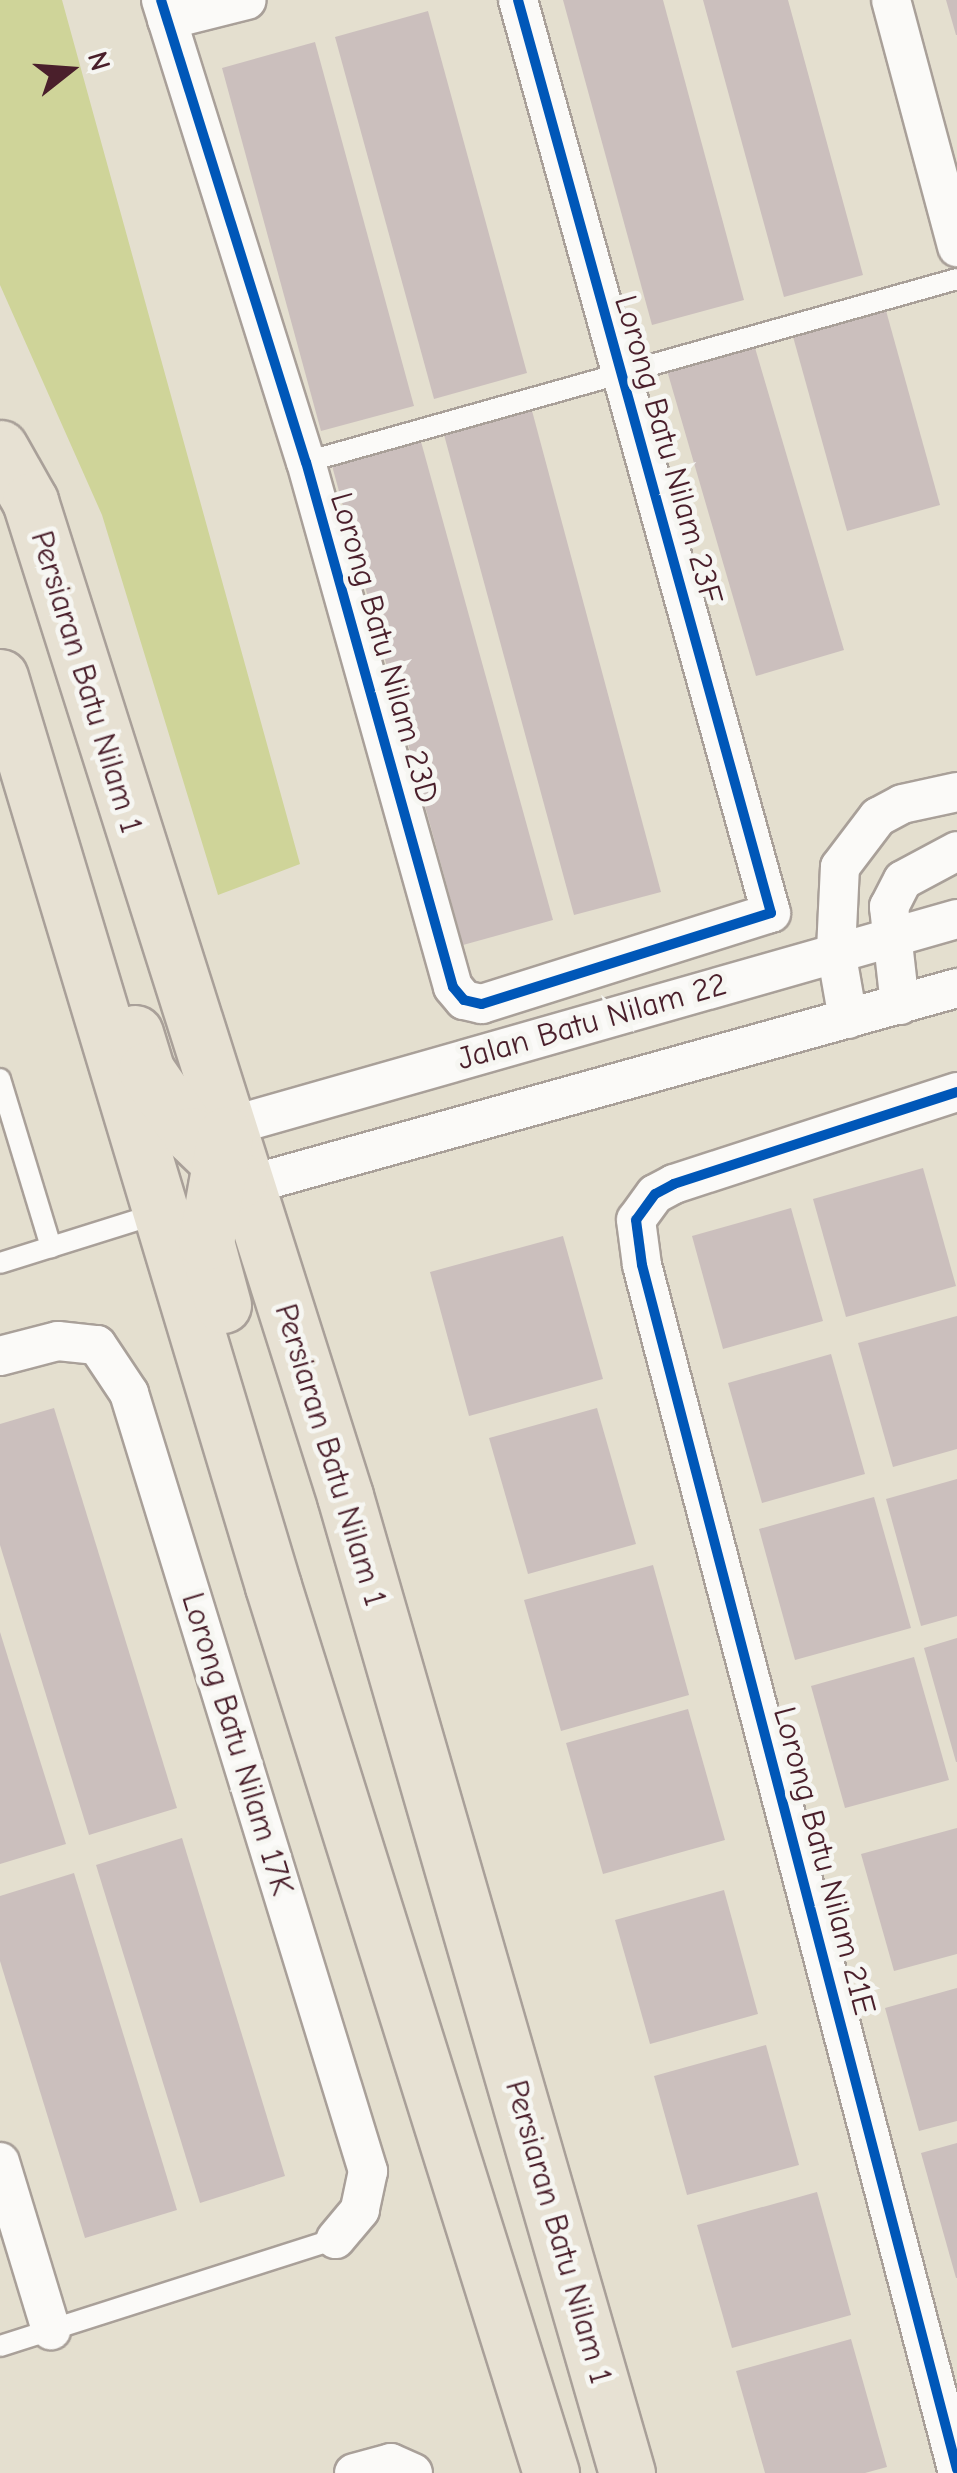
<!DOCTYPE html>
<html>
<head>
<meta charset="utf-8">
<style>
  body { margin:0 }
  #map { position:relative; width:957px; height:2473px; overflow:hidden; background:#e4dfcf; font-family:"Comic Neue",sans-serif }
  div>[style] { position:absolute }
  .green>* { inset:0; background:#cfd499 }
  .building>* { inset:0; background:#cbbfbd }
  .roads { filter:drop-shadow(2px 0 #a9a099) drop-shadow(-2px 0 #a9a099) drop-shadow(0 2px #a9a099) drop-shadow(0 -2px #a9a099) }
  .lane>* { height:20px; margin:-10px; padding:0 10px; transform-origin:10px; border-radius:10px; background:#fbfaf8 }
  .street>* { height:38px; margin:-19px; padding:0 19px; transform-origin:19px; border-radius:19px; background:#fbfaf8 }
  .primary>* { height:55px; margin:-27.5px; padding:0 27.5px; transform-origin:27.5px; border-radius:27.5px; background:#e7e1d3 }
  .cycleway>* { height:10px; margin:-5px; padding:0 5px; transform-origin:5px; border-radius:5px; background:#0057b8 }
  span { translate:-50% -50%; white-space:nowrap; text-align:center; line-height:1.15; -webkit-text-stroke:10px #f6f6f2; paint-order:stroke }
  .street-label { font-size:32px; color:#4a1f2b }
  .north { position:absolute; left:20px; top:20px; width:100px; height:100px; -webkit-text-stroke:8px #f6f6f2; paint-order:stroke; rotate:73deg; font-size:28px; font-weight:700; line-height:40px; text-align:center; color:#4a1f2b }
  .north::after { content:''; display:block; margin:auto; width:35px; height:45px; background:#4a1f2b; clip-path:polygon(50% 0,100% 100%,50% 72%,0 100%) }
</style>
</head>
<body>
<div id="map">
  <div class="green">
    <div style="clip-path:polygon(0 0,62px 0,300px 864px,218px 895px,102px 515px,0 285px)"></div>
  </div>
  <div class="building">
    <div style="clip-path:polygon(563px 0,663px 0,744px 300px,652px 325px)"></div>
    <div style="clip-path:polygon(703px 0,788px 0,863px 275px,784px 297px)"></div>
    <div style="clip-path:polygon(946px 0,957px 0,957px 35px,956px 35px)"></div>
    <div style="clip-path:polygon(428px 11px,527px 373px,434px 399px,335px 37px)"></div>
    <div style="clip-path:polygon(315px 42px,414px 406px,321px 431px,222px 68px)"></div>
    <div style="clip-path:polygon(885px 307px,940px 505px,847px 531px,792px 333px)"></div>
    <div style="clip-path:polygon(753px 341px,844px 650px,756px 676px,666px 367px)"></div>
    <div style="clip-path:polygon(531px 407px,661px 892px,574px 915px,443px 431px)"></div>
    <div style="clip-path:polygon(420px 438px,553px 920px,463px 945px,331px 462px)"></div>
    <div style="clip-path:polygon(923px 1168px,956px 1286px,846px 1317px,813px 1199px)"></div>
    <div style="clip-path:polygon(791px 1208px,823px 1321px,723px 1349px,692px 1236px)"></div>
    <div style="clip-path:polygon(563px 1236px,603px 1379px,469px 1416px,430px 1272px)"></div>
    <div style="clip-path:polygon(957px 1316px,957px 1449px,893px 1467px,858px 1343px)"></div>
    <div style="clip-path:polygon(831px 1354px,865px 1474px,762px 1503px,728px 1383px)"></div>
    <div style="clip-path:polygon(54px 1408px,177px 1808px,89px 1835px,0 1545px,0 1424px)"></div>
    <div style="clip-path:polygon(597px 1408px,636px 1544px,528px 1574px,489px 1438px)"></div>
    <div style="clip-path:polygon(957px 1479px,957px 1616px,921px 1626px,886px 1499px)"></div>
    <div style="clip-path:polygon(874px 1497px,911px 1628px,795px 1660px,759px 1529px)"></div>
    <div style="clip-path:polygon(653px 1565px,689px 1695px,561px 1731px,524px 1600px)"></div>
    <div style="clip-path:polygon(0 1632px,66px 1844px,0 1864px)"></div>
    <div style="clip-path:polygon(957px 1638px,957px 1762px,956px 1762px,924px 1648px)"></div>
    <div style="clip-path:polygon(914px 1657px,949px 1780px,845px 1808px,811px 1686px)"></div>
    <div style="clip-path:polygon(688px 1709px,725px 1840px,603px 1874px,566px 1743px)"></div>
    <div style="clip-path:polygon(957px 1828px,957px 1954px,894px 1971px,861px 1854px)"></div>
    <div style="clip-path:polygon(182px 1838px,285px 2176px,200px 2203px,96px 1865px)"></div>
    <div style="clip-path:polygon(74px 1873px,177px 2210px,85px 2238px,0 1961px,0 1896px)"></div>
    <div style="clip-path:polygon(724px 1890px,758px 2014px,650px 2044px,615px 1920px)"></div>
    <div style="clip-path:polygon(957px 1988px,957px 2121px,919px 2131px,885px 2008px)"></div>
    <div style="clip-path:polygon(766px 2045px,799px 2165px,687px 2195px,654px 2076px)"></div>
    <div style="clip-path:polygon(957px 2143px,957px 2278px,956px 2278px,921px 2153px)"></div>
    <div style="clip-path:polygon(817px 2192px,851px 2315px,732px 2348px,697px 2225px)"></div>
    <div style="clip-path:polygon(851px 2339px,887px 2467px,865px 2473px,765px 2473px,736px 2371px)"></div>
  </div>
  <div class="roads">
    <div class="lane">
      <div style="left:306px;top:462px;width:676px;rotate:-15.7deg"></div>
      <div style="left:0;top:1079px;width:176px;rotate:73.1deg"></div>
      <div style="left:0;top:1263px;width:168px;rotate:-17.4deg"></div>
      <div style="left:0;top:2346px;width:353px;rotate:-17.7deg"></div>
    </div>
    <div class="street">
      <div style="left:161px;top:0;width:484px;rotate:72.6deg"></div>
      <div style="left:306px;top:462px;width:545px;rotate:74.36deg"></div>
      <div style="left:453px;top:987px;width:17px;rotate:50deg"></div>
      <div style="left:464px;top:1000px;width:18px;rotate:13deg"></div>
      <div style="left:482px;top:1004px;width:303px;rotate:-17.5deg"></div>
      <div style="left:771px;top:913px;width:947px;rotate:-105.49deg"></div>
      <div style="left:891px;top:0;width:256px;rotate:75deg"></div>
      <div style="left:167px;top:20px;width:82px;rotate:-14deg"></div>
      <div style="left:900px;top:1005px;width:99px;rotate:-96.4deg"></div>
      <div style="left:889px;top:907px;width:30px;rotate:-63deg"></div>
      <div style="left:903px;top:880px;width:61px;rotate:-28.2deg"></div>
      <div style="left:848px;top:1019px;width:69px;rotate:-100deg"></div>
      <div style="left:836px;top:951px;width:84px;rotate:-87.3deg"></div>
      <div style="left:840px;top:867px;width:63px;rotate:-52.8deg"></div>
      <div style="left:878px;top:817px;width:27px;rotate:-28deg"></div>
      <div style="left:902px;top:804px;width:56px;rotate:-12.3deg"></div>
      <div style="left:957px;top:1092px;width:298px;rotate:162deg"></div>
      <div style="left:674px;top:1184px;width:21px;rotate:152deg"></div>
      <div style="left:655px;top:1194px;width:32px;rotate:126deg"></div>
      <div style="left:636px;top:1220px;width:45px;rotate:82.4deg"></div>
      <div style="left:642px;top:1265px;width:1245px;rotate:75.34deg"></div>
      <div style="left:227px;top:1127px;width:759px;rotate:-15.9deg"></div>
      <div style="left:245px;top:1186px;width:739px;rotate:-15.54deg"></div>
      <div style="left:0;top:1356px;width:60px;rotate:-14.5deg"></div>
      <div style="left:58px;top:1341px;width:39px;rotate:6deg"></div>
      <div style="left:97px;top:1345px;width:58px;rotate:56.3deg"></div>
      <div style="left:129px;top:1393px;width:814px;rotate:72.92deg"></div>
      <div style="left:368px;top:2171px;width:40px;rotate:102deg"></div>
      <div style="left:360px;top:2210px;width:38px;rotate:130deg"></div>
      <div style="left:0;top:2162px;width:176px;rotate:73.1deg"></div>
      <div style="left:354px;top:2473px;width:38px;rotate:-15deg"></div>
      <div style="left:391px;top:2463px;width:24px;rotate:24deg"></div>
    </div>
    <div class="primary">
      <div style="left:0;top:448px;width:61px;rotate:60.5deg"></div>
      <div style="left:30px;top:501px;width:1044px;rotate:72.43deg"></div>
      <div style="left:345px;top:1496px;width:1017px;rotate:73.9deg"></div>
      <div style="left:0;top:677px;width:949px;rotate:73.28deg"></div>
      <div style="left:273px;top:1586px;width:930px;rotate:72.6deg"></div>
      <div style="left:135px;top:1033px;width:39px;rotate:73deg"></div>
      <div style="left:146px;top:1070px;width:79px;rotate:55.3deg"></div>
      <div style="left:191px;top:1135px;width:66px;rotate:43.8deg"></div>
      <div style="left:223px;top:1305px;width:65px;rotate:-105.1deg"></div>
      <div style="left:206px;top:1242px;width:109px;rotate:-79.9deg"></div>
    </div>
  </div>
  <div class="cycleway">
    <div style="left:161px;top:0;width:484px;rotate:72.6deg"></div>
    <div style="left:306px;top:462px;width:545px;rotate:74.36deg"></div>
    <div style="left:453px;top:987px;width:17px;rotate:50deg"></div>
    <div style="left:464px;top:1000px;width:18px;rotate:13deg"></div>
    <div style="left:482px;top:1004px;width:303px;rotate:-17.5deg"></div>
    <div style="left:771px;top:913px;width:947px;rotate:-105.49deg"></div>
    <div style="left:957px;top:1092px;width:298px;rotate:162deg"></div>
    <div style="left:674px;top:1184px;width:21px;rotate:152deg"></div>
    <div style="left:655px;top:1194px;width:32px;rotate:126deg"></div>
    <div style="left:636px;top:1220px;width:45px;rotate:82.4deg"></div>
    <div style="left:642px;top:1265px;width:1245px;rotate:75.34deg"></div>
  </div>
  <div class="street-label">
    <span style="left:668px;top:450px;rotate:74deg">Lorong Batu Nilam 23F</span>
    <span style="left:384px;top:648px;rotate:74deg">Lorong Batu Nilam 23D</span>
    <span style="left:86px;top:682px;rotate:73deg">Persiaran Batu Nilam 1</span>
    <span style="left:592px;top:1022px;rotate:-16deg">Jalan Batu Nilam 22</span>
    <span style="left:330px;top:1455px;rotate:73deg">Persiaran Batu Nilam 1</span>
    <span style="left:237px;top:1744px;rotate:73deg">Lorong Batu Nilam 17K</span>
    <span style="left:824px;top:1861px;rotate:75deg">Lorong Batu Nilam 21E</span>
    <span style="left:558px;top:2232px;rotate:74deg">Persiaran Batu Nilam 1</span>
  </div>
  <div class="north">N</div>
</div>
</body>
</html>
